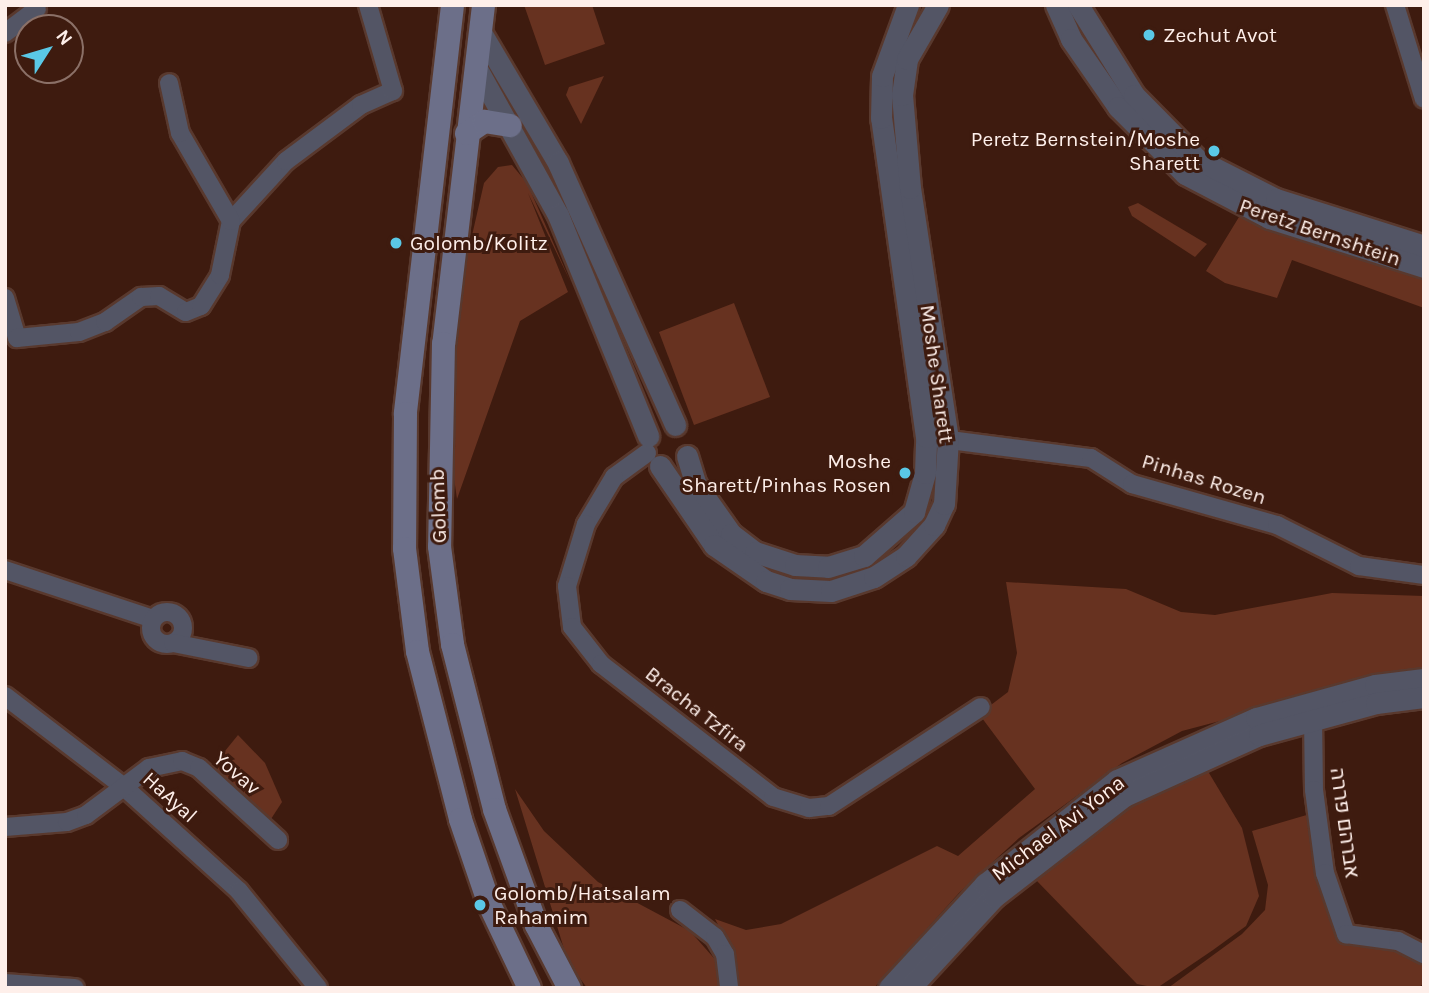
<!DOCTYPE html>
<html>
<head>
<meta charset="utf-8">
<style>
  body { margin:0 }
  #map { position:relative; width:1429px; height:993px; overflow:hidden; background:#3e1b0f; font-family:Karla,Heebo,sans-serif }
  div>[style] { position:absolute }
  .green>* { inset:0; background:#673220 }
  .roads { filter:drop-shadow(2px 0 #59392e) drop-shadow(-2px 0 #59392e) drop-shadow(0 2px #59392e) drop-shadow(0 -2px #59392e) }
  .minor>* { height:18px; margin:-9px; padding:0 9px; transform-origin:9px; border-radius:9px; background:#535565 }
  .minor>.ring { margin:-9px; padding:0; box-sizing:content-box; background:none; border:18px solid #535565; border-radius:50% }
  .tertiary>* { height:21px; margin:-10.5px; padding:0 10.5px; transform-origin:10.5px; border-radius:10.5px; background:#535565 }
  .secondary>* { height:23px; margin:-11.5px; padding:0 11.5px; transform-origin:11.5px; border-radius:11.5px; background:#6c6f89 }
  .dots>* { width:19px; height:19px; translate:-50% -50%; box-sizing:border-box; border:4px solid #3e1b0f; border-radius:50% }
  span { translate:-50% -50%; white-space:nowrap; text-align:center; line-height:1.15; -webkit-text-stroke:6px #3e1b0f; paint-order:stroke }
  .poi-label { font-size:21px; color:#feefea }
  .left { translate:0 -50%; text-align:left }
  .right { translate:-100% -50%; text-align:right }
  .street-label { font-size:21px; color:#feefea }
  .frame { position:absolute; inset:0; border:7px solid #feefea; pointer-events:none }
  .north { position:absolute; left:14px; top:14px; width:70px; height:70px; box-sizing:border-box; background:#3e1b0f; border:2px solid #8b7067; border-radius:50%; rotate:53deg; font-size:19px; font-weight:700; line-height:28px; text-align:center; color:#feefea }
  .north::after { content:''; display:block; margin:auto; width:24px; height:32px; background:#5ac8e6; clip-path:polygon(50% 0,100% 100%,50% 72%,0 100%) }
</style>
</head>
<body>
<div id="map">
  <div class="green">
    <div style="clip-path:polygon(524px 5px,592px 5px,605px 44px,545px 65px)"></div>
    <div style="clip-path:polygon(604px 76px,581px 124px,566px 95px,569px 87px)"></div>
    <div style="clip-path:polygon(512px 165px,527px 183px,571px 283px,528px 193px,568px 292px,520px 321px,457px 499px,450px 450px,460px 288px,484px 183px,498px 167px)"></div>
    <div style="clip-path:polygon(1138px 203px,1207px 244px,1195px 257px,1132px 216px,1128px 207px)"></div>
    <div style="clip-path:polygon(1239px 217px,1424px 279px,1424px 308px,1292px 260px,1277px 298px,1225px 283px,1206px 271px)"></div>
    <div style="clip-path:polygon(734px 303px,770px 397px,694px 425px,659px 332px)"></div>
    <div style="clip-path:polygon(1006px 582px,1126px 589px,1181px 612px,1215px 615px,1332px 593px,1424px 596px,1424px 667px,1182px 731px,1122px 763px,1019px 838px,959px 893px,874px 988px,734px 988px,737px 961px,715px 919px,746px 930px,781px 924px,937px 846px,958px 856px,1035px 789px,979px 714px,1008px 692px,1017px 653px)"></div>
    <div style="clip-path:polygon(238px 735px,265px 763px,282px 802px,271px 819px,212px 767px)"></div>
    <div style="clip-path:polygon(1206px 768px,1242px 828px,1259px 896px,1246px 926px,1213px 950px,1157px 988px,1137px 984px,1035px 879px,1160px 782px)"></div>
    <div style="clip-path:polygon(515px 789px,544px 831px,598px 882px,690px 931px,720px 965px,721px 988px,587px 988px,568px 962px)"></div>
    <div style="clip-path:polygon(1310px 814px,1348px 943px,1383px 945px,1409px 956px,1424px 964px,1424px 983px,1418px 988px,1168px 988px,1242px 934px,1265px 910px,1268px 885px,1252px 831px)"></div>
  </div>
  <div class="roads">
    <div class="minor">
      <div style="left:1395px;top:5px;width:98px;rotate:72.9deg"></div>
      <div style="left:5px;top:33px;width:40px;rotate:-37deg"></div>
      <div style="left:231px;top:221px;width:81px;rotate:-47.5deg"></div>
      <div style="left:286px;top:161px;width:94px;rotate:-36.7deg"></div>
      <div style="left:361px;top:105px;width:35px;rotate:-24deg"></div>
      <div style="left:393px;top:91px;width:90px;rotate:-106.2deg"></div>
      <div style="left:5px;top:298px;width:42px;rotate:73.3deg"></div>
      <div style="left:17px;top:338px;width:62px;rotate:-5.5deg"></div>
      <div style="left:79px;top:332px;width:28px;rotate:-21deg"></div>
      <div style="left:105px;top:322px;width:44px;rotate:-34.8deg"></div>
      <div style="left:141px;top:297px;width:18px;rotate:-3deg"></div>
      <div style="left:159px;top:296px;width:31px;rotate:31deg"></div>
      <div style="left:186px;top:312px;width:16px;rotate:-22deg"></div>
      <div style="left:201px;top:306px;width:36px;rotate:-58deg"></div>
      <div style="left:220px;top:275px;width:55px;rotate:-78.5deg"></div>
      <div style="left:231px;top:221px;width:102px;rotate:-120.1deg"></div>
      <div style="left:180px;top:133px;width:51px;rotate:-102.4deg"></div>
      <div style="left:934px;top:438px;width:158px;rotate:7.3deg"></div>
      <div style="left:1091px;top:458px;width:49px;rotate:32.4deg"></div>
      <div style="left:1132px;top:484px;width:151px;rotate:15.8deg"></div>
      <div style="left:1277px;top:525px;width:92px;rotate:26.6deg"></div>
      <div style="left:1359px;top:566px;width:66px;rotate:7.9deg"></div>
      <div style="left:647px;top:453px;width:41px;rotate:144deg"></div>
      <div style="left:614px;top:477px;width:55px;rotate:120.8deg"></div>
      <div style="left:586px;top:524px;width:65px;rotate:107deg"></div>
      <div style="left:567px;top:586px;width:41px;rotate:83deg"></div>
      <div style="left:572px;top:627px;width:47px;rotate:51.9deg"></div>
      <div style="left:601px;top:664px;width:217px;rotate:37.7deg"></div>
      <div style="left:773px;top:797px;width:38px;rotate:17deg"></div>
      <div style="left:809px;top:808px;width:20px;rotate:-6deg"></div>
      <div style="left:829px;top:806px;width:181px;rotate:-33.1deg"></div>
      <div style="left:5px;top:570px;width:156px;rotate:18.3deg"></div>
      <div class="ring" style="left:151px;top:612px;width:14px;height:14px"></div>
      <div style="left:173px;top:643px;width:77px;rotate:11.2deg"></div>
      <div style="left:5px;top:696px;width:150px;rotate:37.4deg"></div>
      <div style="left:124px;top:787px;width:155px;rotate:42.1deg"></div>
      <div style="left:239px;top:891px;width:125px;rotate:50.8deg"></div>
      <div style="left:1313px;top:719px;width:71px;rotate:89.2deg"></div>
      <div style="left:1314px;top:790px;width:84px;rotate:82.5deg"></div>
      <div style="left:1325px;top:873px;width:65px;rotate:71deg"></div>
      <div style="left:1346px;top:934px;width:52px;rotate:7.7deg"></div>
      <div style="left:1398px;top:941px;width:29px;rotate:27deg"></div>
      <div style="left:5px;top:827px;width:62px;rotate:-4.6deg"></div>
      <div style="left:67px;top:822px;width:20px;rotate:-20deg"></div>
      <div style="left:86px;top:815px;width:79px;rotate:-36.7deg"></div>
      <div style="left:149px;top:768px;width:34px;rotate:-12deg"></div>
      <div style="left:182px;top:761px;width:18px;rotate:22deg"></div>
      <div style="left:199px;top:768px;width:107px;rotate:42.3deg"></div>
      <div style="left:680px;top:910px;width:44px;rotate:37.6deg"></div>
      <div style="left:715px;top:937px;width:20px;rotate:60deg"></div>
      <div style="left:725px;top:954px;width:34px;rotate:83deg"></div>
      <div style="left:5px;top:983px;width:70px;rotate:4.1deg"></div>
    </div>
    <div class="tertiary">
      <div style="left:1056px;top:5px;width:37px;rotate:66deg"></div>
      <div style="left:1071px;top:39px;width:83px;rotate:55.3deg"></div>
      <div style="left:1118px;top:107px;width:95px;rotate:45deg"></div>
      <div style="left:1185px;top:174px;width:95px;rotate:27.6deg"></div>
      <div style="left:1269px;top:218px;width:163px;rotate:17.5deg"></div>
      <div style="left:1078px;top:5px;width:106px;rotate:58.1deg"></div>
      <div style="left:1134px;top:95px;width:90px;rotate:45.5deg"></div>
      <div style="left:1197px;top:159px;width:89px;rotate:26.9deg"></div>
      <div style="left:1276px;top:199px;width:155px;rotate:17.6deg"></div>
      <div style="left:480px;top:31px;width:153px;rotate:59.4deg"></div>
      <div style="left:558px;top:163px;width:287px;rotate:65.9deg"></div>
      <div style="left:476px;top:67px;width:169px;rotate:61deg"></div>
      <div style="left:558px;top:215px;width:239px;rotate:67.8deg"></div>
      <div style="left:687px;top:456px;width:28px;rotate:73deg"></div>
      <div style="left:695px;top:483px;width:62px;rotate:54.8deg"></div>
      <div style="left:731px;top:534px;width:30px;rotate:37deg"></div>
      <div style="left:755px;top:552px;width:42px;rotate:18deg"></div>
      <div style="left:795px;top:565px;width:33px;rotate:3deg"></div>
      <div style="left:828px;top:567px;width:38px;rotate:-17deg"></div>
      <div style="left:864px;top:556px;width:67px;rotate:-41.3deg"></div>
      <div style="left:914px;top:512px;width:41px;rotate:-74.2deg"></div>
      <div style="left:925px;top:473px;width:36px;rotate:-88deg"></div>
      <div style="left:926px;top:437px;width:322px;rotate:-98deg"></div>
      <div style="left:881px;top:118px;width:42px;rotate:-88.6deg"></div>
      <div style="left:882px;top:76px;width:76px;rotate:-69.9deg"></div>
      <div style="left:660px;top:466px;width:96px;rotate:55.6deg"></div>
      <div style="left:714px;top:545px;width:63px;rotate:34.7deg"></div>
      <div style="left:766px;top:581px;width:25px;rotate:18deg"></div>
      <div style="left:790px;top:589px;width:41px;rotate:2.8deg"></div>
      <div style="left:831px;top:591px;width:45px;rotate:-18deg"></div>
      <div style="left:874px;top:577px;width:38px;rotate:-33deg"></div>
      <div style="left:906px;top:556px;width:42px;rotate:-47.9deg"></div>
      <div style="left:934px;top:525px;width:23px;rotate:-65deg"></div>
      <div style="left:944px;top:504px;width:65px;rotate:-86.5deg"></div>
      <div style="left:948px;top:439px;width:254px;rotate:-98.6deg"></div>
      <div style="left:910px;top:188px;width:93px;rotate:-94.9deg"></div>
      <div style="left:902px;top:95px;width:36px;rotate:-82deg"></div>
      <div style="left:907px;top:59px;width:62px;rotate:-60.1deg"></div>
      <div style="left:889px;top:988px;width:142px;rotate:-47.3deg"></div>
      <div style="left:985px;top:884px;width:168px;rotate:-38.2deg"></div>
      <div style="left:1117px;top:780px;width:152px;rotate:-24deg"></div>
      <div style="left:1256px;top:718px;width:123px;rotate:-15.5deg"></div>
      <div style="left:1375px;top:685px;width:49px;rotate:-7deg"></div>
      <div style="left:910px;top:988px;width:124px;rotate:-47.3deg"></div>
      <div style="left:994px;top:897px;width:165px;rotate:-37.8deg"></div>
      <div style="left:1124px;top:796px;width:148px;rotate:-24.3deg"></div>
      <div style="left:1259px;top:735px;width:121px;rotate:-15.3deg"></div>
      <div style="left:1376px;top:703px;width:48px;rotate:-7.1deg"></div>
    </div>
    <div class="secondary">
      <div style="left:452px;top:5px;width:411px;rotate:96.6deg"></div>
      <div style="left:405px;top:413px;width:135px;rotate:90.4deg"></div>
      <div style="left:404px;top:548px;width:104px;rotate:82.8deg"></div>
      <div style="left:417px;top:651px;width:173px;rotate:75.6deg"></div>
      <div style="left:460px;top:819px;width:90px;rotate:71.2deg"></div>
      <div style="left:489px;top:904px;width:93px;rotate:64.5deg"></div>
      <div style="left:483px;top:5px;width:340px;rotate:96.7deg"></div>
      <div style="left:443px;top:343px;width:203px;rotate:91.1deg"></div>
      <div style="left:439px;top:546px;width:99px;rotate:82.4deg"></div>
      <div style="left:452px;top:644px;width:170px;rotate:75.7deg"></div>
      <div style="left:494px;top:809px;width:123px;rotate:70.1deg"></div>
      <div style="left:536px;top:925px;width:71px;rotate:62.4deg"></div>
      <div style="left:466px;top:133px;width:22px;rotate:-34deg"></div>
      <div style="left:484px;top:121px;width:26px;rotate:9deg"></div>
    </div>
  </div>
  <div class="dots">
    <div style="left:1149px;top:35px;background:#5ac8e6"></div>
    <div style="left:1214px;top:151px;background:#5ac8e6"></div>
    <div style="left:396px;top:243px;background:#5ac8e6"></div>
    <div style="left:905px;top:473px;background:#5ac8e6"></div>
    <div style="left:480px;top:905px;background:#5ac8e6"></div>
  </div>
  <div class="poi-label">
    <span class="left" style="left:1163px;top:35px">Zechut Avot</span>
    <span class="right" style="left:1200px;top:151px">Peretz Bernstein/Moshe<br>Sharett</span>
    <span class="left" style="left:410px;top:243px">Golomb/Kolitz</span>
    <span class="right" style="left:891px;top:473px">Moshe<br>Sharett/Pinhas Rosen</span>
    <span class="left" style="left:494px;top:905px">Golomb/Hatsalam<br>Rahamim</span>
  </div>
  <div class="street-label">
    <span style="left:1320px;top:232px;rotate:19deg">Peretz Bernshtein</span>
    <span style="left:937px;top:374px;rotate:82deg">Moshe Sharett</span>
    <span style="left:1204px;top:479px;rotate:17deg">Pinhas Rozen</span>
    <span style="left:438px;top:506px;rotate:-92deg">Golomb</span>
    <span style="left:697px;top:709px;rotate:38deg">Bracha Tzfira</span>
    <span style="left:237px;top:773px;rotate:41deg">Yovav</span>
    <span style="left:170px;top:797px;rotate:42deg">HaAyal</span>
    <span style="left:1345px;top:823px;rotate:82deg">אברהם פררה</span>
    <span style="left:1058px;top:828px;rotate:-37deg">Michael Avi Yona</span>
  </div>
  <div class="frame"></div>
  <div class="north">N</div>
</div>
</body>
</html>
